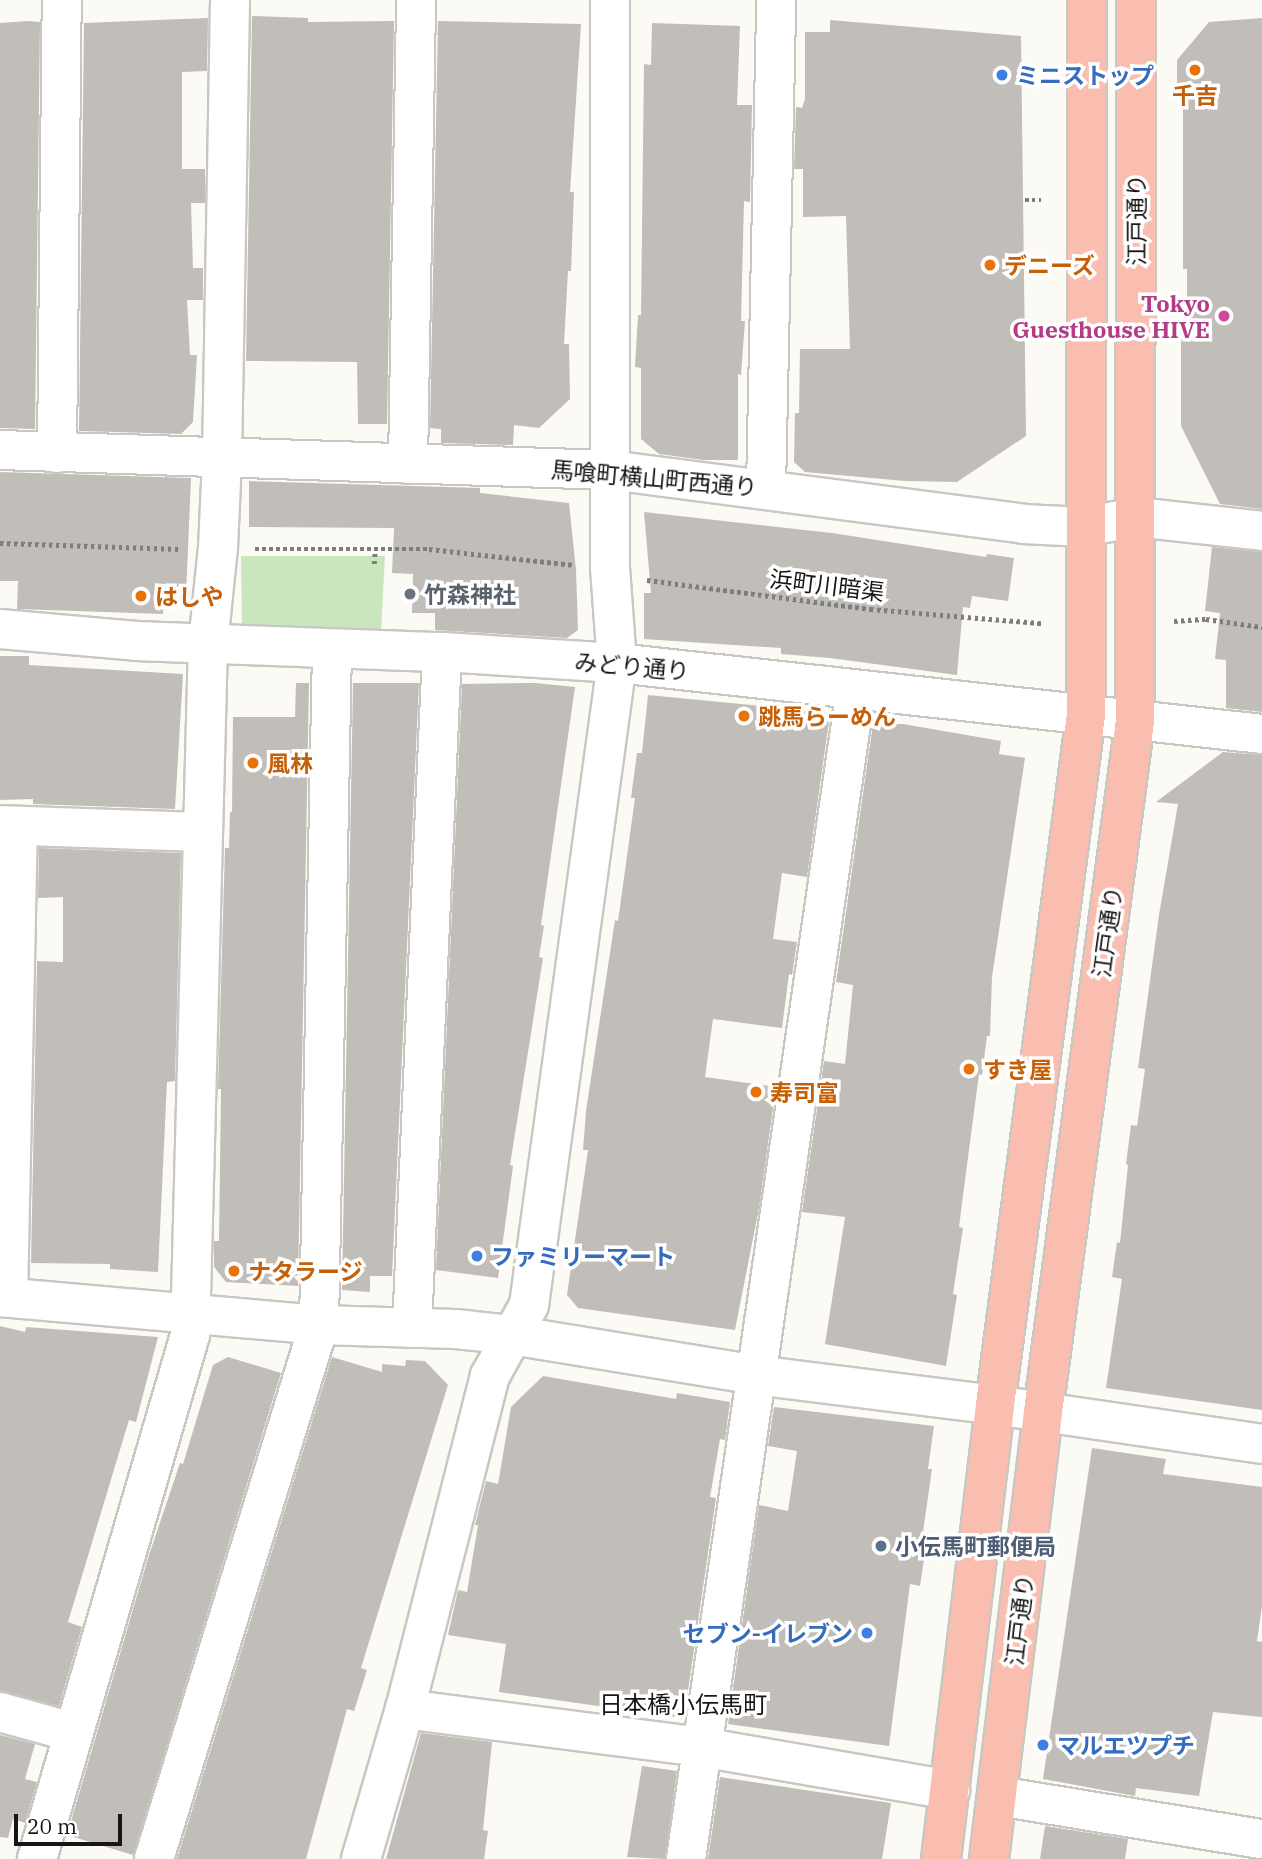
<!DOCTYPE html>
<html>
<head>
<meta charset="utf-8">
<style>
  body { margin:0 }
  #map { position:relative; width:1262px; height:1859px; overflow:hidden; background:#fcfaf5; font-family:"IBM Plex Serif","Noto Sans JP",serif }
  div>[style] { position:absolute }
  .green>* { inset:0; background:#cae6bc }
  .building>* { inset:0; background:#c1bdb9 }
  .path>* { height:4.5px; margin-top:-2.25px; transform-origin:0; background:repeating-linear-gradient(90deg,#807e7b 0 3.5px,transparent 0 7px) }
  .roads { filter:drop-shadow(2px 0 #c8c7c2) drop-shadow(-2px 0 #c8c7c2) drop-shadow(0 2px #c8c7c2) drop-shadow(0 -2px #c8c7c2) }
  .minor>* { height:38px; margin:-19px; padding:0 19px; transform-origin:19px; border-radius:19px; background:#fff }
  .highway>* { height:38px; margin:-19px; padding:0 19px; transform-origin:19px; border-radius:19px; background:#f9beb0 }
  .dots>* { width:19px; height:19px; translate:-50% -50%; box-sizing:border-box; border:4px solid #fff; border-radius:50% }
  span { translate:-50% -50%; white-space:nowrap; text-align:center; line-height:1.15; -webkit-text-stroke:7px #fff; paint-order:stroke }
  .shop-label { font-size:23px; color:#366cbe; font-weight:700 }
  .left { translate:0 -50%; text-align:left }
  .right { translate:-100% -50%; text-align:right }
  .food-label { font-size:23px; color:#c56008; font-weight:700 }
  .street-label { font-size:23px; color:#171614 }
  .hotel-label { font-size:23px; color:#b23c85; font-weight:700 }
  .worship-label { font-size:23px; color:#5b616d; font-weight:700 }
  .service-label { font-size:23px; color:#4e5e75; font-weight:700 }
  .neighbourhood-label { font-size:24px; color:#171614 }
  .scale { position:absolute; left:14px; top:1814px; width:108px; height:32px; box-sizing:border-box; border:4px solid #171614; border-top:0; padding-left:9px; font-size:21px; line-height:24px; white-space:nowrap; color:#171614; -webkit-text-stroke:5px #fff; paint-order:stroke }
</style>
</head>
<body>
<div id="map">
  <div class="green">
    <div style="clip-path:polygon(241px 556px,385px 556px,381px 632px,242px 628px)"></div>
  </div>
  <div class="building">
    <div style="clip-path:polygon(252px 16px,308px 18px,308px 22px,394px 21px,387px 424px,358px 424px,357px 362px,246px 361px)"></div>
    <div style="clip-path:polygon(208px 18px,207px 71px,182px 72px,182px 169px,205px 169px,205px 203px,191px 203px,193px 268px,203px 268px,203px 300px,187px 300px,190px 355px,197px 355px,193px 422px,181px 434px,79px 431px,84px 23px)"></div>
    <div style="clip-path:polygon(1262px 18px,1262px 509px,1220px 504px,1181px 426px,1181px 339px,1187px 339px,1187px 269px,1183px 269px,1183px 99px,1177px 99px,1177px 60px,1209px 22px)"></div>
    <div style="clip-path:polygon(830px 20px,1021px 36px,1026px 436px,957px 482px,905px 481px,805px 472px,794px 462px,795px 413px,799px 413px,800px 349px,850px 349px,846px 216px,803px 217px,803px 169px,794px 169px,796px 107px,802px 108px,805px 99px,805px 32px,830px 32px)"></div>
    <div style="clip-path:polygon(28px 21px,40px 22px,35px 429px,0 428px,0 23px)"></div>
    <div style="clip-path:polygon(438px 21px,581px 24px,570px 192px,574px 192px,571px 271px,568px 271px,564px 344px,569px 344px,570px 399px,539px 428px,514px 425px,513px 445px,441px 443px,441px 429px,430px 428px)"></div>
    <div style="clip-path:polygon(652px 23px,740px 26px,737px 105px,752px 105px,750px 202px,744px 201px,741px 321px,745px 321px,741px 375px,738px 374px,738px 460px,704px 460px,659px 454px,641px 439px,641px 368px,635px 367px,638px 315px,641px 315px,644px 64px,651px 65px)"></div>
    <div style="clip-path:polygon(0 472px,191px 478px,186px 595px,164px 593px,163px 614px,17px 609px,18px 581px,0 581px)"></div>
    <div style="clip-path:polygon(249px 481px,480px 488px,480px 493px,569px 503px,576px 570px,578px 630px,567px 638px,435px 630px,435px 613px,412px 613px,413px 574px,392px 573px,394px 528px,249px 527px)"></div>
    <div style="clip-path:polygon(644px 512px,832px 533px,986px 557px,987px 554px,1014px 558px,1008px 601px,972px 596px,970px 608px,963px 607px,957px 675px,830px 658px,781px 654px,781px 648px,644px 639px,644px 593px,651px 593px)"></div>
    <div style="clip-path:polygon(1212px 547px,1262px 552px,1262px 712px,1226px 708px,1226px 660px,1215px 659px,1220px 613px,1205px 611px)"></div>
    <div style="clip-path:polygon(0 656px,29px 656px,29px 665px,183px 674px,175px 809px,33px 804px,33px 799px,0 800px)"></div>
    <div style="clip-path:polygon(296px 683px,309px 683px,298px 1286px,226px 1282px,214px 1267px,214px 1241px,219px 1241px,221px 1089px,218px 1089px,225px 848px,229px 848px,230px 812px,232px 812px,233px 717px,295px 717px)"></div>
    <div style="clip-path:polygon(353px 683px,419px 683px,392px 1276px,370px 1276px,370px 1292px,342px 1290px)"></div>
    <div style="clip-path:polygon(535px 683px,575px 687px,541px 925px,544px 926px,539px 957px,543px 958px,510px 1165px,513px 1166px,498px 1278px,436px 1270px,462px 684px)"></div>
    <div style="clip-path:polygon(648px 695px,822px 712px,822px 720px,829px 721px,807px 877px,782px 873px,773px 939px,797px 942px,792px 975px,789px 974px,782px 1028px,713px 1019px,705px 1077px,776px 1087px,759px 1208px,735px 1330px,578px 1308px,567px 1295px,588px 1150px,583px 1150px,586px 1111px,615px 920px,618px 921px,635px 798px,631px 798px,637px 753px,642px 753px)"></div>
    <div style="clip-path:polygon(873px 724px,903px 724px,1001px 741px,999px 754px,1025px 758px,992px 977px,990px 1036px,987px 1036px,982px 1075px,979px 1074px,965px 1180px,959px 1227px,963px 1228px,953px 1294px,957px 1295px,946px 1366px,825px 1344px,845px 1217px,802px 1212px,824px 1061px,845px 1064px,853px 985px,836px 982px)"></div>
    <div style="clip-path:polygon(1223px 752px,1262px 755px,1262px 1410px,1106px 1388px,1122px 1279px,1112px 1277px,1117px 1242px,1120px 1243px,1128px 1165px,1126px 1164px,1131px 1125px,1137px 1126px,1145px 1069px,1138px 1068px,1159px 915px,1178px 804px,1156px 802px)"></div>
    <div style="clip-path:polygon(39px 848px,181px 853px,175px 1081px,167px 1082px,158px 1272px,110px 1269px,110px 1264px,31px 1263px,37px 961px,63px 962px,63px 897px,38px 898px)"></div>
    <div style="clip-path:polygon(0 1326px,25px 1332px,26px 1327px,158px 1337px,136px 1422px,129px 1420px,68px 1622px,82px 1627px,59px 1706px,0 1691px)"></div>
    <div style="clip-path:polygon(228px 1357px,281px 1373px,133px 1855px,67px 1835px,148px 1558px,180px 1463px,183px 1464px,213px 1365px)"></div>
    <div style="clip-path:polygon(332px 1357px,382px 1372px,382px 1364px,405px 1366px,406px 1360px,425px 1361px,448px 1385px,361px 1668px,367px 1670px,354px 1711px,347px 1709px,306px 1859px,177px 1859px)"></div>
    <div style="clip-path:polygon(543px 1376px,676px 1399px,677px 1393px,730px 1402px,725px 1440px,720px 1439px,710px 1497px,716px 1498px,684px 1718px,499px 1692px,506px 1644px,448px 1635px,458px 1590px,467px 1592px,478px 1525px,475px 1525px,486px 1481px,498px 1484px,511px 1407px)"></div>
    <div style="clip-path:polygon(774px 1407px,934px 1426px,928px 1469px,932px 1469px,923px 1532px,928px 1532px,920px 1586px,910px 1584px,889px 1746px,728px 1724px,759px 1505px,788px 1511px,797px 1451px,768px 1446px)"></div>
    <div style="clip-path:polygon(1092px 1448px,1166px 1459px,1163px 1474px,1262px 1487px,1262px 1606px,1257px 1641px,1262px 1642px,1262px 1717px,1213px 1712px,1199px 1796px,1136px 1788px,1135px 1796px,1043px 1779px)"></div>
    <div style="clip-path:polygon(421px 1733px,492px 1742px,483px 1830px,488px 1831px,484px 1859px,386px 1859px)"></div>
    <div style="clip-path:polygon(0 1735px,35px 1744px,25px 1779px,37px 1782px,25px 1823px,13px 1819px,8px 1838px,0 1837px)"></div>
    <div style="clip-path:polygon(642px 1766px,677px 1771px,665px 1859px,627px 1857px)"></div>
    <div style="clip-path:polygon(720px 1777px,891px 1803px,882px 1859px,708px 1859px)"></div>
    <div style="clip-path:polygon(1045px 1826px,1128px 1839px,1125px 1859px,1040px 1859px)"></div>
  </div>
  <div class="path">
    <div style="left:1025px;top:200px;width:16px"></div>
    <div style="left:0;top:543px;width:180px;rotate:1.9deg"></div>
    <div style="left:255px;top:549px;width:174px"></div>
    <div style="left:429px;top:549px;width:146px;rotate:6.3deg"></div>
    <div style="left:374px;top:564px;width:14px;rotate:-86deg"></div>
    <div style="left:647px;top:580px;width:225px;rotate:7.4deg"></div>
    <div style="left:870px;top:609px;width:173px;rotate:4.7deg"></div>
    <div style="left:1174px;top:621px;width:32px;rotate:-4deg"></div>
    <div style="left:1206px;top:619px;width:57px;rotate:8.1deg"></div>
  </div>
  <div class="roads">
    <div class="minor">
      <div style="left:0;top:450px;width:610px;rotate:1.88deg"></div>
      <div style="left:610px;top:470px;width:417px;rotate:7.4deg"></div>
      <div style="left:1023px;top:524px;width:62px;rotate:2.8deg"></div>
      <div style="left:1085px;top:527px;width:52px;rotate:-11.1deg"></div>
      <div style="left:1136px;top:517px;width:127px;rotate:6.3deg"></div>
      <div style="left:57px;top:453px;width:453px;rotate:-89.4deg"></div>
      <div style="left:408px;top:464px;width:464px;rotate:-89deg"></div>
      <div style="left:766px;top:489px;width:489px;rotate:-88.8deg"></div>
      <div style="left:0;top:629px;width:137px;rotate:5deg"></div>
      <div style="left:136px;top:641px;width:306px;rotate:2.1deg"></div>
      <div style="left:442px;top:652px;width:175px;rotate:3.6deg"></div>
      <div style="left:617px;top:663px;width:649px;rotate:6.28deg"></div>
      <div style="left:0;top:825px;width:203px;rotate:2deg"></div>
      <div style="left:0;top:1297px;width:320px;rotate:5deg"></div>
      <div style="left:319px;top:1325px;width:137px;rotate:1.7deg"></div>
      <div style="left:456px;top:1329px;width:56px;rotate:6.1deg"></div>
      <div style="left:512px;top:1335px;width:246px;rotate:9.3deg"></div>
      <div style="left:755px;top:1375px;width:242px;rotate:7.1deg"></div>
      <div style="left:995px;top:1405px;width:270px;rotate:8.3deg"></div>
      <div style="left:8px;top:1297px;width:470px;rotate:-88.8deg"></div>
      <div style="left:412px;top:1328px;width:677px;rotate:-87.46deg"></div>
      <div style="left:405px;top:1709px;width:298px;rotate:7.3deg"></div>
      <div style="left:701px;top:1747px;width:253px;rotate:9.8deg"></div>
      <div style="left:0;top:1712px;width:75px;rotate:15.5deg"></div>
      <div style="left:998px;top:1796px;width:267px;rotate:9.3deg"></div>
      <div style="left:37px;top:1859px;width:546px;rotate:-73.72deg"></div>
      <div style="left:190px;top:1335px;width:691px;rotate:-88.51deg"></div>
      <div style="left:208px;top:644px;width:97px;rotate:-84.1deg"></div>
      <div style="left:218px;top:548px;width:89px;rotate:-87.4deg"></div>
      <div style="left:222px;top:459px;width:459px;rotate:-89deg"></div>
      <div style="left:154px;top:1859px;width:559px;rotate:-72.83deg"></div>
      <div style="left:319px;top:1325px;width:676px;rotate:-88.9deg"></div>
      <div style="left:361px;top:1859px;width:156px;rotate:-73.7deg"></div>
      <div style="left:405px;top:1709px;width:344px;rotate:-75.7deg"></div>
      <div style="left:490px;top:1376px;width:81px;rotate:-61.2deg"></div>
      <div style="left:529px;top:1305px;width:648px;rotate:-82.2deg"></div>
      <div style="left:617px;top:663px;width:95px;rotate:-94.2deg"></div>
      <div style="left:610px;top:568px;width:568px;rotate:-90deg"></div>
      <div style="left:686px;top:1859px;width:1182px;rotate:-81.73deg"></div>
    </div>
    <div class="highway">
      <div style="left:941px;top:1859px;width:457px;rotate:-83.2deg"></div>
      <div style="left:995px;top:1405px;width:696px;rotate:-82.49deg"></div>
      <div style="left:1086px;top:715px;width:715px;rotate:-89.92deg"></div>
      <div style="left:989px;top:1859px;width:450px;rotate:-83.1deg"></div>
      <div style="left:1043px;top:1412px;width:697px;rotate:-82.42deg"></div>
      <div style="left:1135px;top:721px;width:721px;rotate:-89.92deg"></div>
    </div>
  </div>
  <div class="dots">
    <div style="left:1195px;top:70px;background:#e8710a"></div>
    <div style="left:1002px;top:75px;background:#3f7fe0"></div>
    <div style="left:990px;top:265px;background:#e8710a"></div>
    <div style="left:1224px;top:316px;background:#d1479c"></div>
    <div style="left:410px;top:594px;background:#6b7280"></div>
    <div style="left:141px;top:596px;background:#e8710a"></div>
    <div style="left:744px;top:716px;background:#e8710a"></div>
    <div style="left:253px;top:763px;background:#e8710a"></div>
    <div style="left:969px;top:1069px;background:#e8710a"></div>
    <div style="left:756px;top:1092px;background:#e8710a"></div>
    <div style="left:477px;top:1256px;background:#3f7fe0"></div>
    <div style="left:234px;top:1271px;background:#e8710a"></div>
    <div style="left:881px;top:1546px;background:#5c6f8a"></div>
    <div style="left:867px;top:1633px;background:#3f7fe0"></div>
    <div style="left:1043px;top:1745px;background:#3f7fe0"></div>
  </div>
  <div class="shop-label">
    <span class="left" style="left:1016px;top:75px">ミニストップ</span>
    <span class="left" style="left:491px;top:1256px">ファミリーマート</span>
    <span class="right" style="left:853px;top:1633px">セブン-イレブン</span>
    <span class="left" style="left:1057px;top:1745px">マルエツプチ</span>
  </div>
  <div class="food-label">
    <span style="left:1195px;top:95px">千吉</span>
    <span class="left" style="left:1004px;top:265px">デニーズ</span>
    <span class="left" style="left:155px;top:596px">はしや</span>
    <span class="left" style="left:758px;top:716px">跳馬らーめん</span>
    <span class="left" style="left:267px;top:763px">風林</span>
    <span class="left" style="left:983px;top:1069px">すき屋</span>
    <span class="left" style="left:770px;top:1092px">寿司富</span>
    <span class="left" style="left:248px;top:1271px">ナタラージ</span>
  </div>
  <div class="street-label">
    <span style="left:1136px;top:220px;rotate:-90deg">江戸通り</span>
    <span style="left:654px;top:478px;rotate:5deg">馬喰町横山町西通り</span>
    <span style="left:827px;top:585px;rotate:7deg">浜町川暗渠</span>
    <span style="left:632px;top:666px;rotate:5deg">みどり通り</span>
    <span style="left:1107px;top:932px;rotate:-82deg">江戸通り</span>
    <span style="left:1019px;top:1620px;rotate:-83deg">江戸通り</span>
  </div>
  <div class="hotel-label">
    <span class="right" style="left:1210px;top:316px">Tokyo<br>Guesthouse HIVE</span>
  </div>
  <div class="worship-label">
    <span class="left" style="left:424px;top:594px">竹森神社</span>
  </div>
  <div class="service-label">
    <span class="left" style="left:895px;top:1546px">小伝馬町郵便局</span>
  </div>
  <div class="neighbourhood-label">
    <span style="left:683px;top:1705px">日本橋小伝馬町</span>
  </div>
  <div class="scale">20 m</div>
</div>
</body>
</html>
